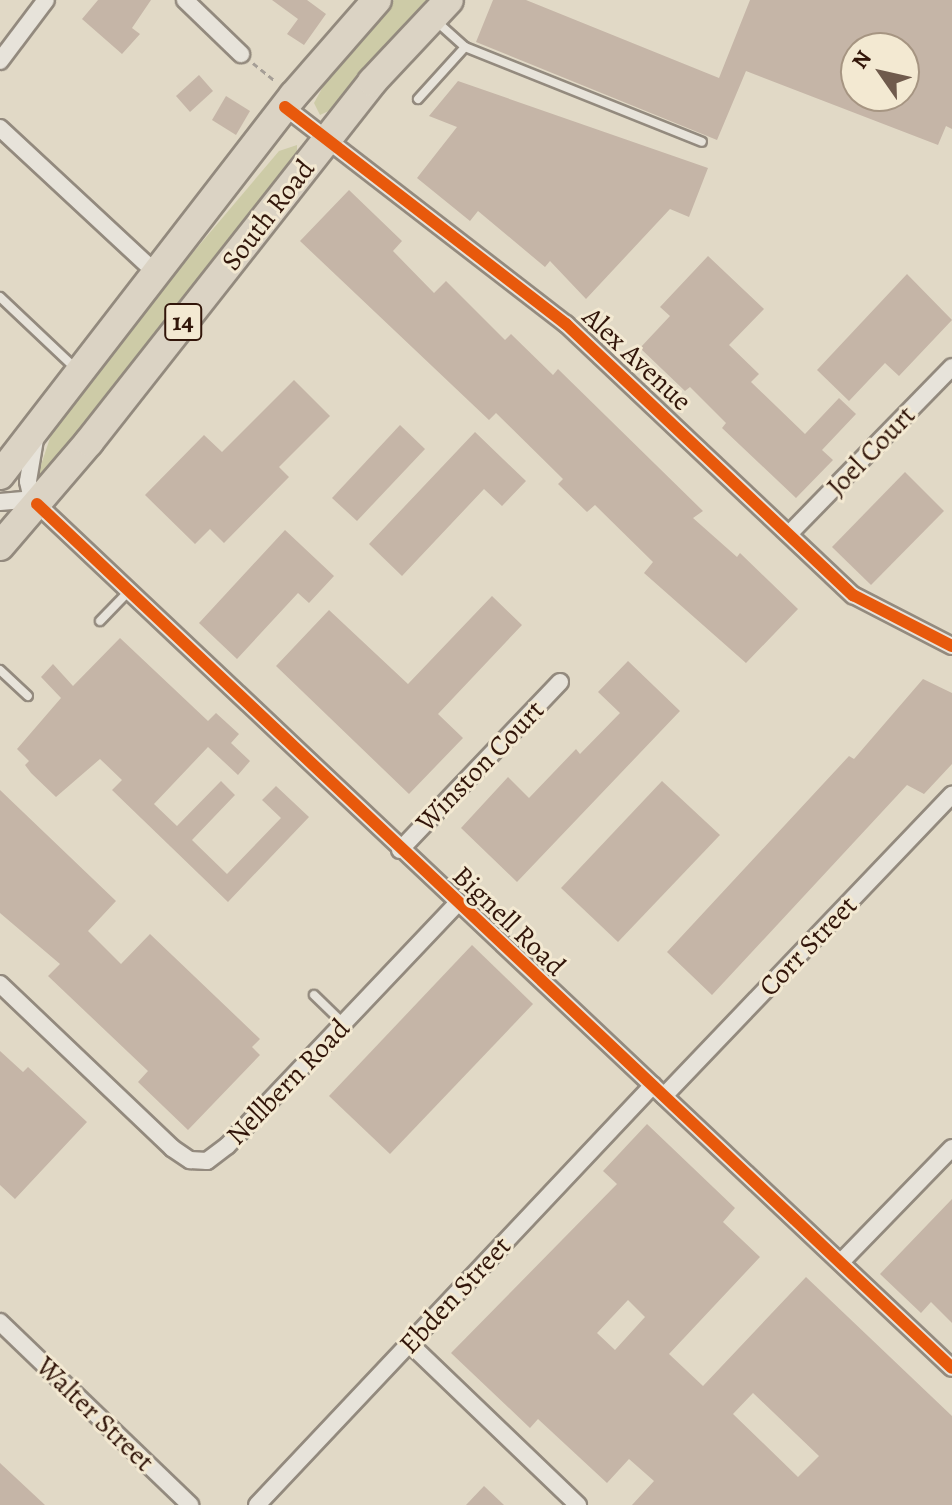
<!DOCTYPE html>
<html>
<head>
<meta charset="utf-8">
<style>
  body { margin:0 }
  #map { position:relative; width:952px; height:1505px; overflow:hidden; background:#e1d9c6; font-family:Alegreya,serif }
  div>[style] { position:absolute }
  .green>* { inset:0; background:#cdcba7 }
  .building>* { inset:0; background:#c5b5a7 }
  .path>* { height:3px; margin-top:-1.5px; transform-origin:0; background:repeating-linear-gradient(90deg,#a59e96 0 6px,transparent 0 10px) }
  .roads { filter:drop-shadow(2px 0 #938a7e) drop-shadow(-2px 0 #938a7e) drop-shadow(0 2px #938a7e) drop-shadow(0 -2px #938a7e) }
  .service>* { height:8px; margin:-4px; padding:0 4px; transform-origin:4px; border-radius:4px; background:#e7e3da }
  .minor>* { height:16px; margin:-8px; padding:0 8px; transform-origin:8px; border-radius:8px; background:#e7e3da }
  .trunk>* { height:28px; margin:-14px; padding:0 14px; transform-origin:14px; border-radius:14px; background:#dbd3c4 }
  .cycleway>* { height:12px; margin:-6px; padding:0 6px; transform-origin:6px; border-radius:6px; background:#e8590c }
  span { translate:-50% -50%; white-space:nowrap; text-align:center; line-height:1.15; -webkit-text-stroke:6px #f3e9d2; paint-order:stroke }
  .shield-label span { padding:2px 6px; background:#f3e9d2; border:2px solid; border-radius:6px; -webkit-text-stroke-width:0 }
  .shield-label { font-size:26px; color:#32160a; font-weight:700 }
  .street-label { font-size:28px; color:#32160a }
  .north { position:absolute; left:840px; top:32px; width:80px; height:80px; box-sizing:border-box; background:#f3e9d2; border:2px solid #a69582; border-radius:50%; rotate:304deg; font-size:22px; font-weight:700; line-height:32px; text-align:center; color:#32160a }
  .north::after { content:''; display:block; margin:auto; width:28px; height:36px; background:#6f5a4c; clip-path:polygon(50% 0,100% 100%,50% 72%,0 100%) }
</style>
</head>
<body>
<div id="map">
  <div class="green">
    <div style="clip-path:polygon(394px 0,431px 0,335px 108px,320px 115px,314px 103px,335px 65px)"></div>
    <div style="clip-path:polygon(297px 145px,297px 155px,39px 485px,38px 474px,51px 435px,157px 295px,279px 151px)"></div>
  </div>
  <div class="building">
    <div style="clip-path:polygon(98px 0,151px 0,132px 28px,140px 34px,122px 54px,82px 19px)"></div>
    <div style="clip-path:polygon(272px 0,307px 0,326px 14px,304px 45px,287px 34px,298px 19px)"></div>
    <div style="clip-path:polygon(evenodd,493px 0,526px 0,719px 78px,750px 0,952px 0,952px 129px,946px 126px,938px 145px,746px 71px,717px 140px,476px 42px,493px 0,856px 48px,904px 48px,904px 96px,856px 96px,856px 48px)"></div>
    <div style="clip-path:polygon(199px 75px,213px 91px,190px 112px,176px 96px)"></div>
    <div style="clip-path:polygon(458px 81px,708px 168px,689px 217px,670px 209px,586px 299px,550px 261px,545px 267px,478px 211px,470px 221px,417px 178px,457px 127px,429px 116px)"></div>
    <div style="clip-path:polygon(226px 96px,250px 111px,236px 135px,212px 120px)"></div>
    <div style="clip-path:polygon(349px 190px,402px 241px,393px 251px,434px 293px,446px 281px,505px 340px,511px 334px,553px 375px,558px 369px,703px 511px,693px 518px,737px 557px,740px 553px,798px 609px,746px 663px,644px 573px,653px 562px,595px 505px,587px 512px,558px 484px,563px 479px,496px 413px,489px 420px,300px 241px)"></div>
    <div style="clip-path:polygon(708px 256px,764px 309px,729px 345px,759px 374px,751px 382px,805px 434px,839px 398px,856px 414px,822px 450px,833px 460px,796px 498px,722px 428px,726px 423px,690px 387px,685px 391px,640px 348px,670px 316px,660px 307px)"></div>
    <div style="clip-path:polygon(907px 274px,952px 320px,899px 376px,885px 363px,849px 401px,817px 370px)"></div>
    <div style="clip-path:polygon(294px 380px,330px 416px,279px 467px,289px 477px,224px 543px,210px 529px,195px 544px,145px 495px,204px 435px,222px 452px)"></div>
    <div style="clip-path:polygon(400px 425px,425px 449px,357px 521px,332px 498px)"></div>
    <div style="clip-path:polygon(475px 432px,526px 481px,502px 506px,484px 489px,402px 576px,369px 544px)"></div>
    <div style="clip-path:polygon(905px 472px,944px 511px,871px 585px,832px 547px)"></div>
    <div style="clip-path:polygon(285px 530px,334px 576px,309px 603px,298px 593px,237px 659px,199px 623px)"></div>
    <div style="clip-path:polygon(492px 596px,522px 625px,438px 714px,463px 738px,409px 794px,276px 666px,329px 610px,408px 684px)"></div>
    <div style="clip-path:polygon(120px 638px,208px 721px,216px 713px,239px 734px,231px 743px,250px 761px,238px 775px,208px 747px,154px 804px,177px 826px,221px 781px,235px 795px,192px 840px,227px 874px,281px 818px,262px 800px,276px 786px,309px 817px,228px 902px,112px 790px,122px 780px,100px 759px,56px 797px,31px 773px,25px 765px,29px 761px,17px 749px,61px 698px,41px 677px,53px 664px,73px 686px)"></div>
    <div style="clip-path:polygon(628px 661px,680px 711px,517px 882px,461px 828px,508px 777px,529px 798px,576px 749px,580px 754px,620px 713px,598px 692px)"></div>
    <div style="clip-path:polygon(923px 679px,952px 693px,952px 764px,924px 794px,907px 785px,712px 995px,667px 952px,849px 756px,854px 759px)"></div>
    <div style="clip-path:polygon(662px 781px,720px 835px,618px 942px,561px 888px)"></div>
    <div style="clip-path:polygon(0 790px,116px 901px,88px 931px,121px 964px,150px 934px,260px 1039px,252px 1047px,260px 1055px,188px 1130px,138px 1082px,148px 1071px,48px 976px,60px 964px,0 913px)"></div>
    <div style="clip-path:polygon(472px 945px,533px 1004px,390px 1154px,329px 1096px)"></div>
    <div style="clip-path:polygon(0 1051px,23px 1072px,28px 1067px,87px 1122px,15px 1199px,0 1185px)"></div>
    <div style="clip-path:polygon(evenodd,647px 1124px,735px 1208px,723px 1222px,760px 1257px,669px 1354px,703px 1386px,806px 1277px,952px 1416px,952px 1505px,632px 1505px,654px 1481px,629px 1459px,607px 1483px,538px 1419px,530px 1428px,451px 1353px,617px 1184px,603px 1171px,647px 1124px,628px 1300px,645px 1317px,615px 1350px,597px 1333px,628px 1300px,647px 1124px,753px 1393px,819px 1456px,798px 1477px,733px 1414px,753px 1393px)"></div>
    <div style="clip-path:polygon(952px 1199px,952px 1323px,931px 1302px,921px 1313px,880px 1274px)"></div>
    <div style="clip-path:polygon(0 1463px,45px 1505px,0 1505px)"></div>
    <div style="clip-path:polygon(484px 1486px,504px 1505px,466px 1505px)"></div>
  </div>
  <div class="path">
    <div style="left:253px;top:63px;width:28px;rotate:39deg"></div>
  </div>
  <div class="roads">
    <div class="service">
      <div style="left:465px;top:47px;width:255px;rotate:21.8deg"></div>
      <div style="left:418px;top:99px;width:70px;rotate:-47.9deg"></div>
      <div style="left:465px;top:47px;width:39px;rotate:-138deg"></div>
      <div style="left:0;top:297px;width:103px;rotate:43.4deg"></div>
      <div style="left:100px;top:621px;width:42px;rotate:-46deg"></div>
      <div style="left:0;top:670px;width:38px;rotate:43deg"></div>
      <div style="left:314px;top:995px;width:40px;rotate:44deg"></div>
    </div>
    <div class="minor">
      <div style="left:185px;top:0;width:78px;rotate:44deg"></div>
      <div style="left:0;top:61px;width:76px;rotate:-53deg"></div>
      <div style="left:285px;top:107px;width:355px;rotate:37.7deg"></div>
      <div style="left:566px;top:324px;width:395px;rotate:43.4deg"></div>
      <div style="left:853px;top:595px;width:111px;rotate:27.3deg"></div>
      <div style="left:0;top:128px;width:213px;rotate:42.9deg"></div>
      <div style="left:0;top:502px;width:32px;rotate:-5deg"></div>
      <div style="left:32px;top:499px;width:18px;rotate:-103deg"></div>
      <div style="left:28px;top:481px;width:43px;rotate:-80.5deg"></div>
      <div style="left:37px;top:504px;width:1258px;rotate:43.36deg"></div>
      <div style="left:789px;top:534px;width:233px;rotate:-45.7deg"></div>
      <div style="left:400px;top:850px;width:232px;rotate:-46.4deg"></div>
      <div style="left:0;top:984px;width:238px;rotate:43.6deg"></div>
      <div style="left:172px;top:1148px;width:22px;rotate:34deg"></div>
      <div style="left:190px;top:1160px;width:17px;rotate:3deg"></div>
      <div style="left:207px;top:1161px;width:25px;rotate:-37deg"></div>
      <div style="left:227px;top:1146px;width:334px;rotate:-46.5deg"></div>
      <div style="left:664px;top:1096px;width:417px;rotate:-46.3deg"></div>
      <div style="left:841px;top:1262px;width:159px;rotate:-45.8deg"></div>
      <div style="left:0;top:1322px;width:264px;rotate:43.9deg"></div>
      <div style="left:410px;top:1344px;width:233px;rotate:43.8deg"></div>
      <div style="left:257px;top:1505px;width:577px;rotate:-46.68deg"></div>
    </div>
    <div class="trunk">
      <div style="left:0;top:475px;width:480px;rotate:-52.3deg"></div>
      <div style="left:294px;top:95px;width:126px;rotate:-48.9deg"></div>
      <div style="left:0;top:546px;width:137px;rotate:-49.4deg"></div>
      <div style="left:89px;top:442px;width:458px;rotate:-51.8deg"></div>
      <div style="left:372px;top:82px;width:112px;rotate:-46.8deg"></div>
    </div>
  </div>
  <div class="cycleway">
    <div style="left:285px;top:107px;width:355px;rotate:37.7deg"></div>
    <div style="left:566px;top:324px;width:395px;rotate:43.4deg"></div>
    <div style="left:853px;top:595px;width:111px;rotate:27.3deg"></div>
    <div style="left:37px;top:504px;width:1258px;rotate:43.36deg"></div>
  </div>
  <div class="shield-label">
    <span style="left:183px;top:322px">14</span>
  </div>
  <div class="street-label">
    <span style="left:268px;top:215px;rotate:-52deg">South Road</span>
    <span style="left:637px;top:359px;rotate:43deg">Alex Avenue</span>
    <span style="left:871px;top:451px;rotate:-46deg">Joel Court</span>
    <span style="left:480px;top:766px;rotate:-46deg">Winston Court</span>
    <span style="left:509px;top:921px;rotate:44deg">Bignell Road</span>
    <span style="left:808px;top:946px;rotate:-46deg">Corr Street</span>
    <span style="left:288px;top:1082px;rotate:-46deg">Nellbern Road</span>
    <span style="left:455px;top:1295px;rotate:-47deg">Ebden Street</span>
    <span style="left:95px;top:1414px;rotate:44deg">Walter Street</span>
  </div>
  <div class="north">N</div>
</div>
</body>
</html>
